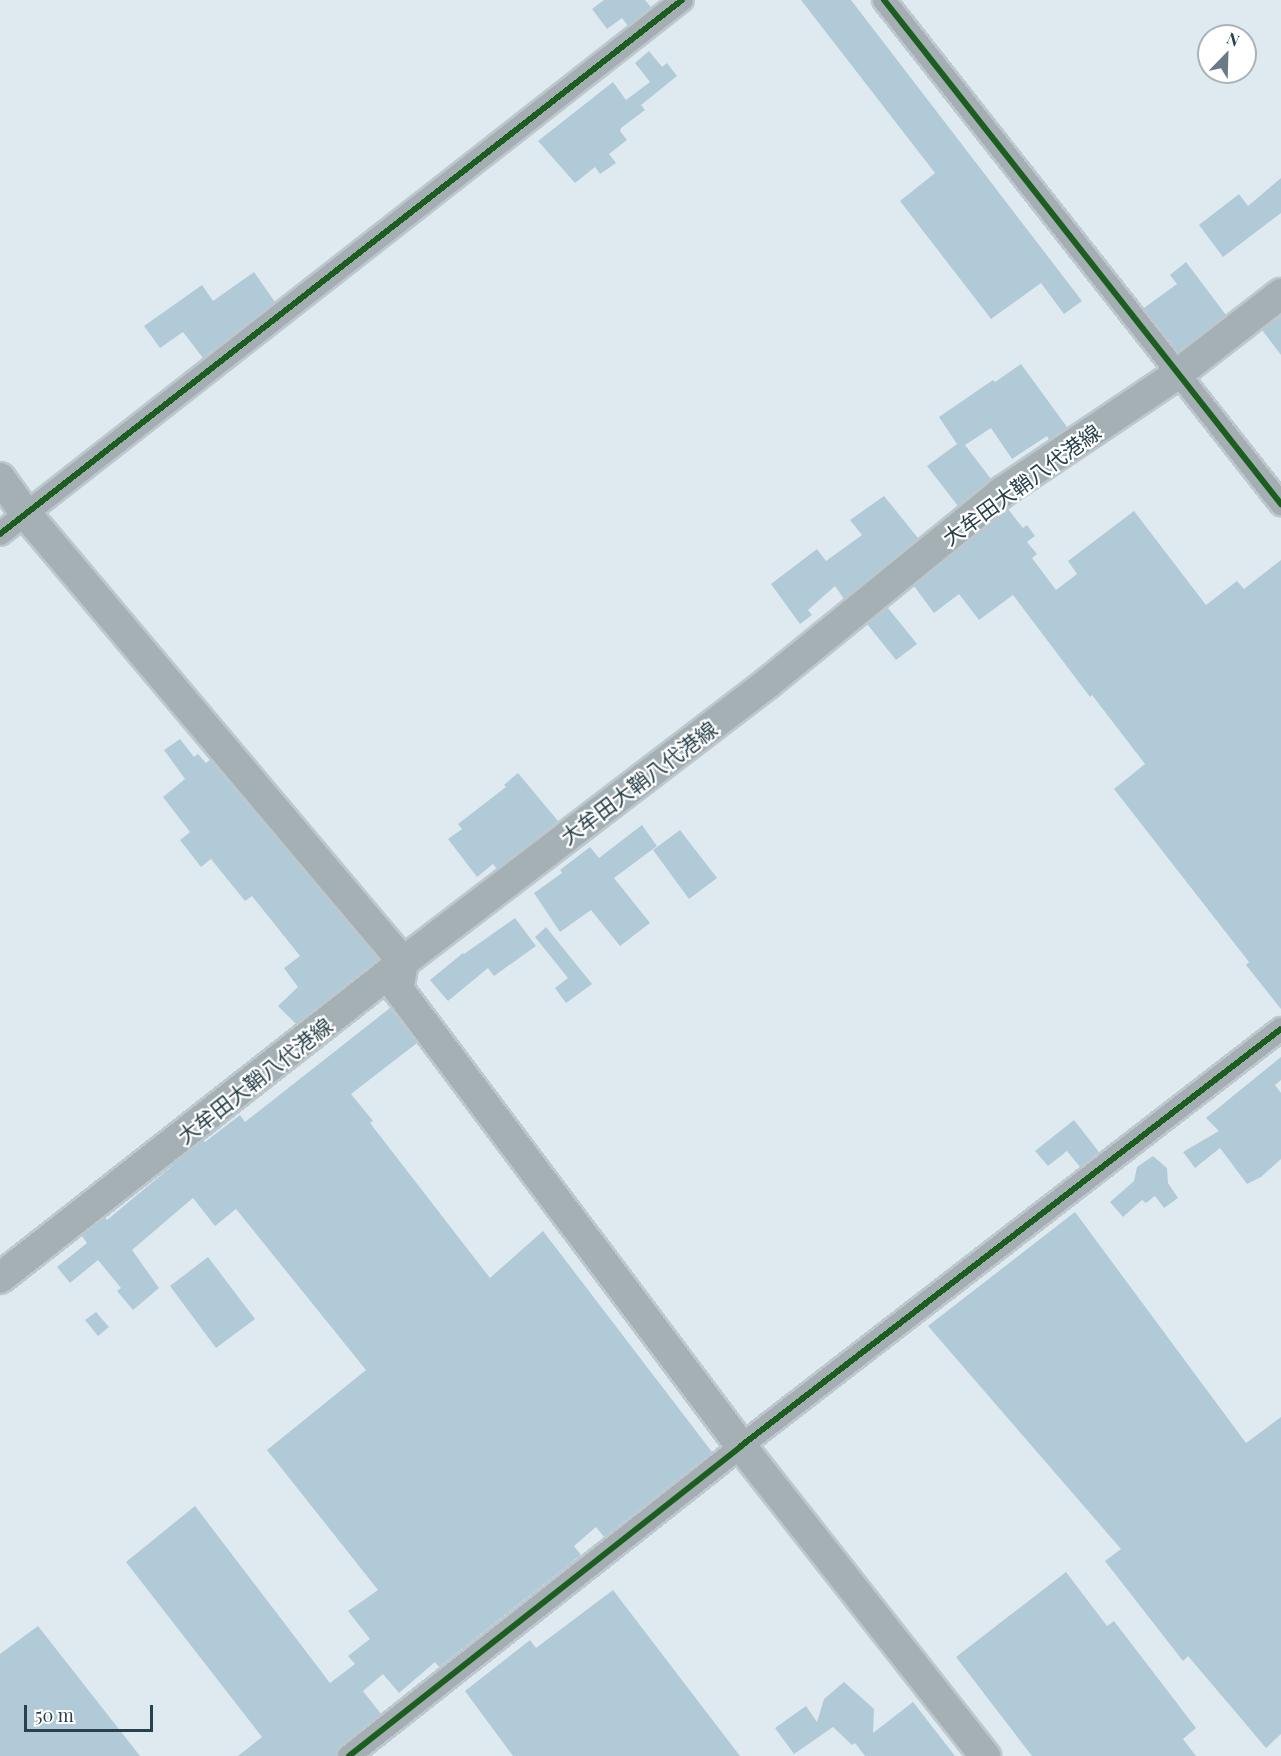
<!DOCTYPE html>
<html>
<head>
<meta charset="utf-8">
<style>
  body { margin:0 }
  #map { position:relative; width:1281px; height:1756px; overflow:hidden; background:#dfeaf0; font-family:"Playfair Display","Noto Sans JP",serif }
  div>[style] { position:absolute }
  .building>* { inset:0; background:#b0cbd7 }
  .roads { filter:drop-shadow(2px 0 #bcc7ce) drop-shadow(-2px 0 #bcc7ce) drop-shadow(0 2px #bcc7ce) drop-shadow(0 -2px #bcc7ce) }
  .minor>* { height:22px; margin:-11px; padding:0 11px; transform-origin:11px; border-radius:11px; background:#a4aeb3 }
  .major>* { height:30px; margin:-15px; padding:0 15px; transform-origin:15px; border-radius:15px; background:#a5b0b5 }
  .cycleway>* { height:6px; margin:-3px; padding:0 3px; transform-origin:3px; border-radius:3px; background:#1b5e20 }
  span { translate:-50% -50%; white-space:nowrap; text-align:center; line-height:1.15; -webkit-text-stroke:4.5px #fff; paint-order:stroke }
  .street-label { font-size:21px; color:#29414c }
  .north { position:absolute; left:1197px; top:24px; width:60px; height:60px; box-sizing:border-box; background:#fff; border:2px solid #a9b3b7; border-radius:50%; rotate:23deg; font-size:16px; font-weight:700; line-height:24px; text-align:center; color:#29414c }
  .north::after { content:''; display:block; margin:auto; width:21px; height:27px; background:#697c85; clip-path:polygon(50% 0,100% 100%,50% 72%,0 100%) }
  .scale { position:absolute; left:24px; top:1705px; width:129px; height:27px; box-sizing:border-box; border:3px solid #29414c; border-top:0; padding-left:8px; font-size:18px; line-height:21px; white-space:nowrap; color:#29414c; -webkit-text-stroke:4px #fff; paint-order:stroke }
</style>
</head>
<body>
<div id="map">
  <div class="building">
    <div style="clip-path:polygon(604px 0,645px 0,651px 7px,628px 26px,622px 18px,607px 29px,592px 9px)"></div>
    <div style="clip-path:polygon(801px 0,851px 0,1082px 301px,1064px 314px,1041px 283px,991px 319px,900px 201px,935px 173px)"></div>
    <div style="clip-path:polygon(649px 51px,662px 67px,667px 63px,677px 76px,641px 105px,645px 110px,621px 128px,620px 131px,627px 140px,609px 154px,616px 163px,600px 174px,595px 167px,575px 183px,538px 141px,613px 82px,626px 100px,650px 82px,635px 63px)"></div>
    <div style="clip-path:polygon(1281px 178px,1281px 213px,1223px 257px,1199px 225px,1239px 194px,1248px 206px)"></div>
    <div style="clip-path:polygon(1186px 262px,1226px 315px,1178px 352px,1144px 308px,1177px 284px,1170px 275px)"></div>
    <div style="clip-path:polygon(254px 272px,275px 302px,203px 358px,183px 332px,160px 348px,144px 326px,202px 285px,213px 301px)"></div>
    <div style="clip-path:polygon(1281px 316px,1281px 355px,1262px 330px)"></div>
    <div style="clip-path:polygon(1021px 364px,1067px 427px,1049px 440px,1047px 436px,1012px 459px,991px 428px,965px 445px,991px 479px,958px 506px,927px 466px,957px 444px,939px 417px,993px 380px,995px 382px)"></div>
    <div style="clip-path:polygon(884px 496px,918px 538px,844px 599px,835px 586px,808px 610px,812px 615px,800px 624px,771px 584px,817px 549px,826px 561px,862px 535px,850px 520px)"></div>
    <div style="clip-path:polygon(1008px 509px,1023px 528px,1027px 525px,1035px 536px,1027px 542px,1037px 554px,1032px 558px,1056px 590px,1077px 574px,1068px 561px,1134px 511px,1206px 605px,1237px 581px,1244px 589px,1281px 560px,1281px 1009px,1246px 965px,1249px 962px,1114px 789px,1145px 764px,1092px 695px,1090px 697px,1013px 595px,979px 620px,959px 594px,934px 613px,914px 586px)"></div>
    <div style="clip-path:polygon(888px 608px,917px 644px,896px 660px,867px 624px)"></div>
    <div style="clip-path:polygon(180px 739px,194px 757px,198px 754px,206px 763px,210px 760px,378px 959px,296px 1024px,278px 1006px,298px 987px,284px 968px,300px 956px,252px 896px,245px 901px,211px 859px,201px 867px,180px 840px,190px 832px,163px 797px,185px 779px,164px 750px)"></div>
    <div style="clip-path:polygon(518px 773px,558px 821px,497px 869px,493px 864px,477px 877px,448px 839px,462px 829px,458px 824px,506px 787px,504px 785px)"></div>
    <div style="clip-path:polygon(642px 825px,657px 846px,614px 878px,650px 923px,620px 946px,591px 910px,560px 932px,534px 893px,562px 873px,560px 870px,590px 847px,599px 858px)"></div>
    <div style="clip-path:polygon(680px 830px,717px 878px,689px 899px,653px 850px)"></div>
    <div style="clip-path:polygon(515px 918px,536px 946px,494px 976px,488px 968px,448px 1001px,430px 980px,463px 953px,464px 954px)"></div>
    <div style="clip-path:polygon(546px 927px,592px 984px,566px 1003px,555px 988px,568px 978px,535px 937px)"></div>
    <div style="clip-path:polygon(390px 1008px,417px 1043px,351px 1094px,373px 1121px,370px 1123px,490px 1278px,543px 1231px,712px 1452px,604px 1537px,596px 1527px,574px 1546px,581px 1555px,439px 1667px,435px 1662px,399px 1693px,383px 1674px,363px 1691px,381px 1714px,341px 1745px,336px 1756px,238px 1756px,262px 1737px,126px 1562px,195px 1506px,330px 1683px,355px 1664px,348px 1656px,370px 1639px,348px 1611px,378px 1590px,267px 1450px,366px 1370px,236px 1209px,215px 1226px,193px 1198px,132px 1250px,159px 1288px,133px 1310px,117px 1291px,121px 1288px,98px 1260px,70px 1283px,57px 1267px,87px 1243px,82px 1236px,105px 1217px,107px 1220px,203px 1140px,205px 1142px,240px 1115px,245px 1122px)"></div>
    <div style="clip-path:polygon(1281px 1057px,1281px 1080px,1275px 1085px,1281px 1093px,1281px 1159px,1261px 1177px,1247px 1184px,1220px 1148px,1195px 1168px,1183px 1152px,1219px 1131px,1206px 1118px)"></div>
    <div style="clip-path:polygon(1074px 1120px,1099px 1152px,1080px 1167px,1067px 1151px,1048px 1166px,1035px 1151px)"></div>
    <div style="clip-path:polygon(1153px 1156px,1167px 1168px,1168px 1183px,1178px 1198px,1164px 1208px,1155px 1196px,1146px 1203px,1142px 1200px,1123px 1217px,1110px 1202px,1134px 1181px,1137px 1167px)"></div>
    <div style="clip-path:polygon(1075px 1212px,1246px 1443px,1281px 1417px,1281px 1734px,1266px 1748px,1188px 1656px,1183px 1661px,1105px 1561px,1121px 1549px,928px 1326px)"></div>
    <div style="clip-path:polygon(208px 1257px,255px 1319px,216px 1348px,170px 1286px)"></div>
    <div style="clip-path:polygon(96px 1312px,109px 1327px,98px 1336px,85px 1320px)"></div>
    <div style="clip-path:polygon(1066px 1572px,1107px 1626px,1114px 1621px,1196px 1728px,1183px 1739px,1196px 1756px,1032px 1756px,956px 1657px)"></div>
    <div style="clip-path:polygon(613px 1590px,740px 1756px,513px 1756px,465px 1691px,530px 1640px,536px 1648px)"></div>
    <div style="clip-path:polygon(38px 1626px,140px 1756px,0 1756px,0 1654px)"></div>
    <div style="clip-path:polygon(844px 1682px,874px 1709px,873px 1733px,913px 1702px,955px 1756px,865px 1756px,855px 1743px,852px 1745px,833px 1727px,794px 1754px,775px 1728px,806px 1706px,817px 1722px,824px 1699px)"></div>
  </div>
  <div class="roads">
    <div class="minor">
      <div style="left:884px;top:0;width:642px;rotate:51.77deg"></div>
      <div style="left:0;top:534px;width:866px;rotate:-38.06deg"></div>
      <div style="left:349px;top:1756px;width:500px;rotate:-38.3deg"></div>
      <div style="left:741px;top:1446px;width:682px;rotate:-37.68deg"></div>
    </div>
    <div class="major">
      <div style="left:0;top:478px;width:44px;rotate:54.2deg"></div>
      <div style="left:26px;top:514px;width:586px;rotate:49.92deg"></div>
      <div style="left:403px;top:962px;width:27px;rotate:100deg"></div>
      <div style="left:398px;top:989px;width:571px;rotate:53.11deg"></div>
      <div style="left:741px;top:1446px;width:395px;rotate:51.8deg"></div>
      <div style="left:0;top:1278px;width:512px;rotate:-38.1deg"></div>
      <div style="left:403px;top:962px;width:459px;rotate:-37.4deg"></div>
      <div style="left:768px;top:683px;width:302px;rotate:-39.2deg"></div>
      <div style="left:1002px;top:492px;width:213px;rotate:-33.9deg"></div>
      <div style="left:1179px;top:373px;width:129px;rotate:-37.8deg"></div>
    </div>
  </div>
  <div class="cycleway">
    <div style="left:884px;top:0;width:642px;rotate:51.77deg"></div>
    <div style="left:0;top:534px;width:866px;rotate:-38.06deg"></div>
    <div style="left:349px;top:1756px;width:500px;rotate:-38.3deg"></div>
    <div style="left:741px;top:1446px;width:682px;rotate:-37.68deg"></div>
  </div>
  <div class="street-label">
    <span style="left:1021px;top:484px;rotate:-36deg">大牟田大鞘八代港線</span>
    <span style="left:638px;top:782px;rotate:-37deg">大牟田大鞘八代港線</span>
    <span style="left:254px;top:1080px;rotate:-38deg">大牟田大鞘八代港線</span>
  </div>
  <div class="north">N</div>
  <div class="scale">50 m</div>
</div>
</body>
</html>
